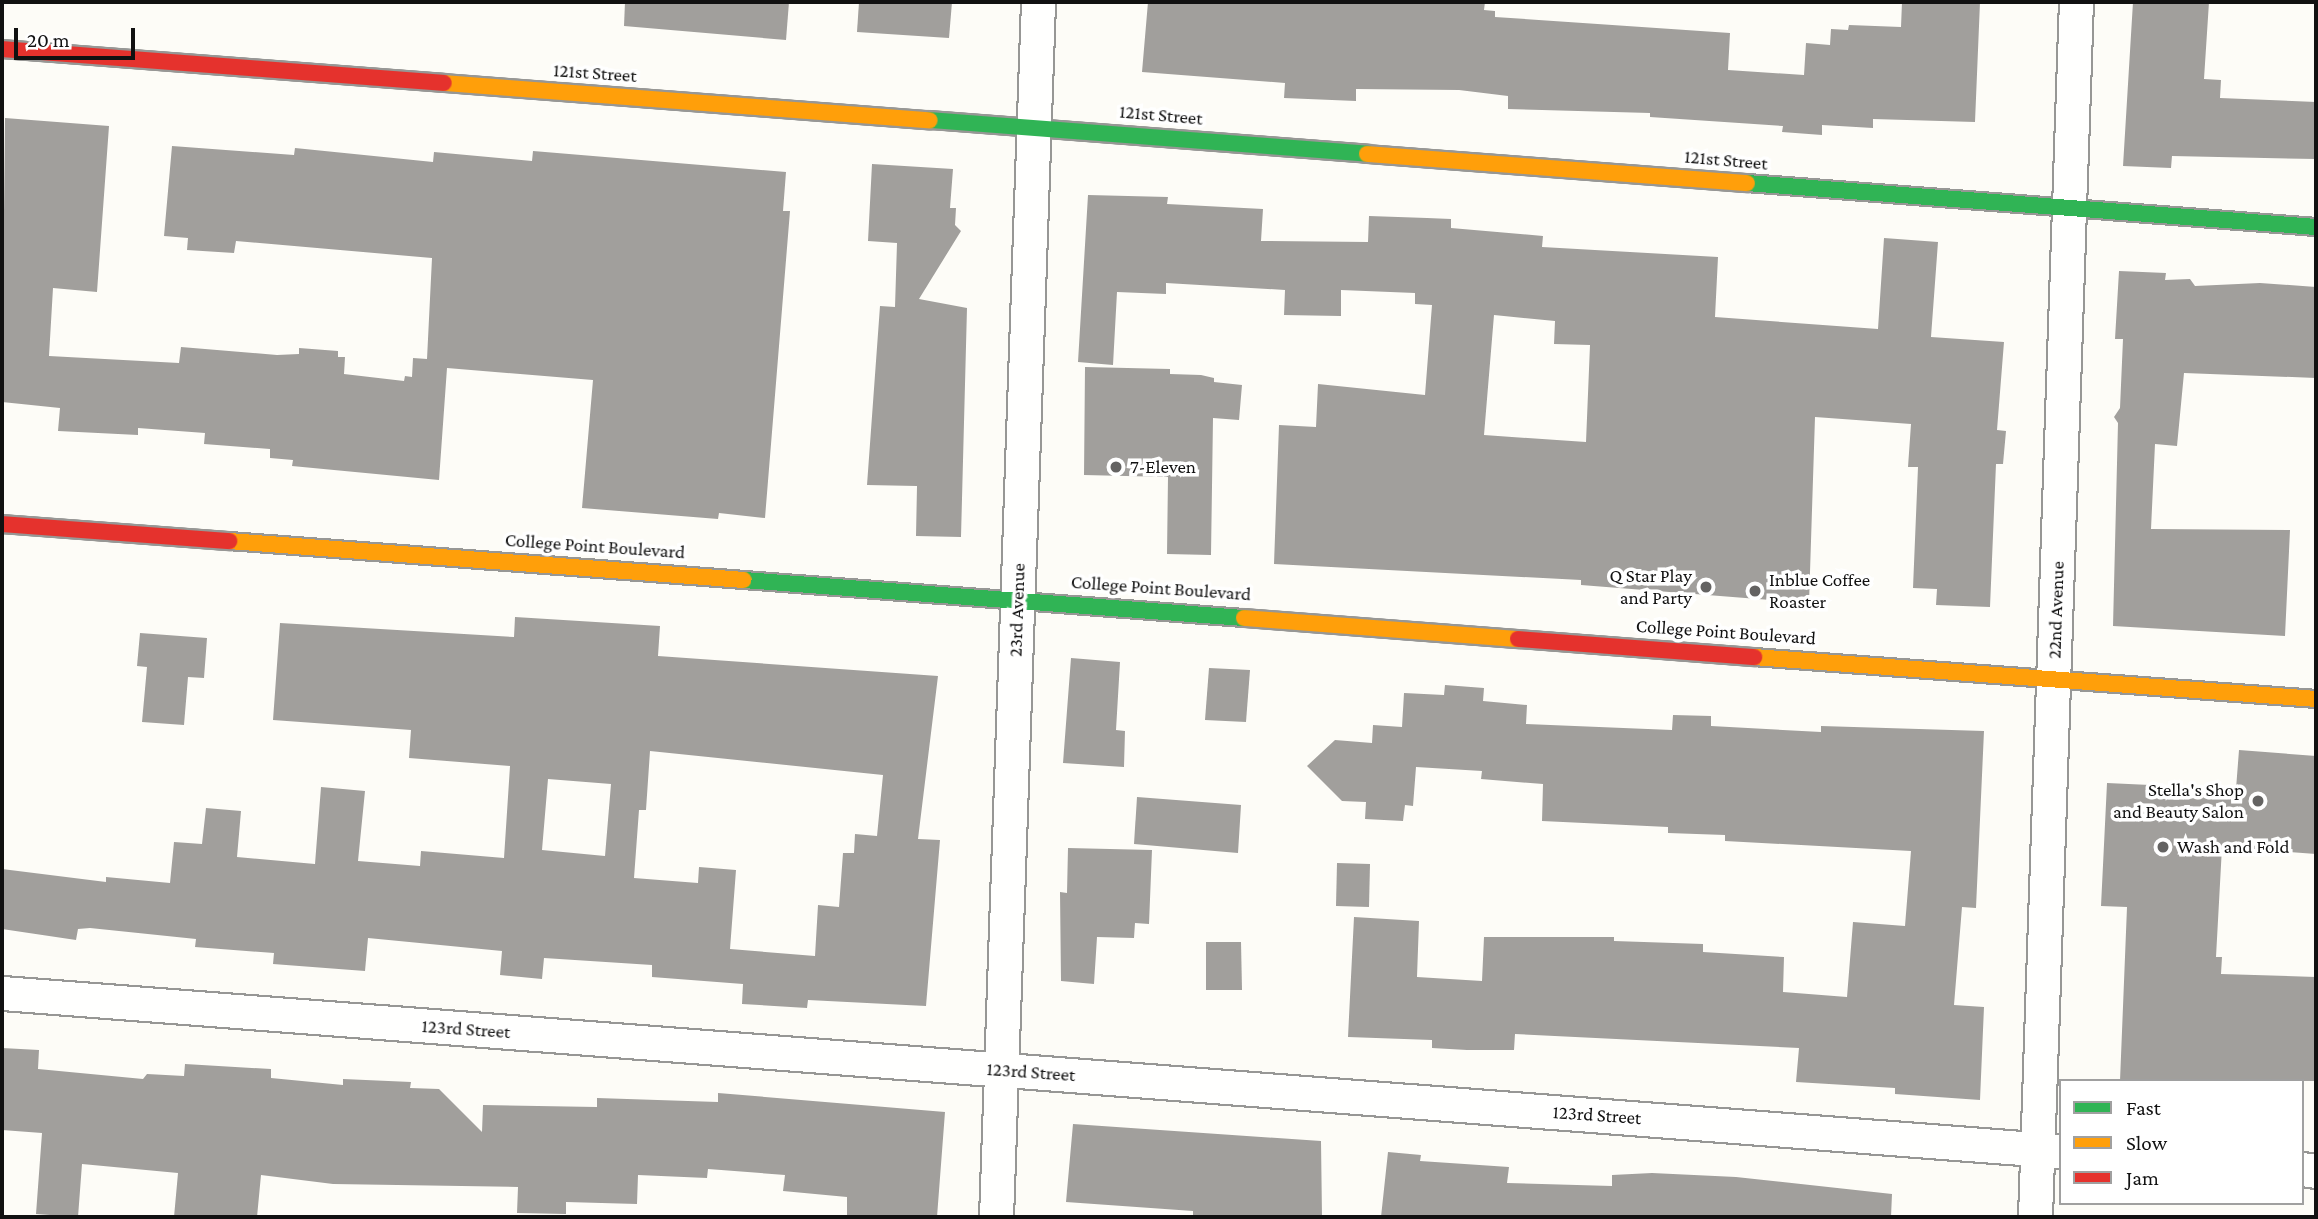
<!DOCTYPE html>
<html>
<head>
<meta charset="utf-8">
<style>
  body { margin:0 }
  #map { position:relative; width:2318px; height:1219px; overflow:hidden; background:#fdfcf7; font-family:"Crimson Pro",serif }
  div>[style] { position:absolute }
  .building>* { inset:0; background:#a19f9c }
  .roads { filter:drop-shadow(2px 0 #979795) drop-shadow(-2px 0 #979795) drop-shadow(0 2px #979795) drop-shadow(0 -2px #979795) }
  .street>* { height:33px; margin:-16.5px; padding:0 16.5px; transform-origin:16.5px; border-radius:16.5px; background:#fffffe }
  .fast>* { height:16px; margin:-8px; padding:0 8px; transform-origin:8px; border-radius:8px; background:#30b455 }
  .slow>* { height:16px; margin:-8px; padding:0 8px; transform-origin:8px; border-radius:8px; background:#ff9f0a }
  .jam>* { height:16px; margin:-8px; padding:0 8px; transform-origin:8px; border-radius:8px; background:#e5322d }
  .dots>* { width:19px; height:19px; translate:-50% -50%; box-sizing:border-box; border:4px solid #fff; border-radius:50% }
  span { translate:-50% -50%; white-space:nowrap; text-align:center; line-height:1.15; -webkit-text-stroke:7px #fff; paint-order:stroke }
  .street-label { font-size:19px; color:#111 }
  .poi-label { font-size:19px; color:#111 }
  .left { translate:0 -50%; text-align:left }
  .right { translate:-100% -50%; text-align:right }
  .frame { position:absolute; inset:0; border:4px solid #111; pointer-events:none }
  .legend { position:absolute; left:2059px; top:1079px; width:245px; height:126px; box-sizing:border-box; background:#fff; border:2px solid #a0a0a0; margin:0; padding:9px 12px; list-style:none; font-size:21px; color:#111 }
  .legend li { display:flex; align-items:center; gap:14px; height:35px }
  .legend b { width:35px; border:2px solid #a0a0a0 }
  .scale { position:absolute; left:14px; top:28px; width:121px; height:32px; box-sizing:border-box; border:4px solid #111; border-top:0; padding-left:9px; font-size:21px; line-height:24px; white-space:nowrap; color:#111; -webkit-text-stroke:5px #fff; paint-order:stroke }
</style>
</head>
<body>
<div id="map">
  <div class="building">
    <div style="clip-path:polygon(625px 2px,789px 2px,786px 40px,624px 26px)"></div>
    <div style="clip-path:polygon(859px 2px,952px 2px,949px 38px,857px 32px)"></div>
    <div style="clip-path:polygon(1148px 2px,1485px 2px,1484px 10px,1495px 11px,1495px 17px,1730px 33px,1728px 70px,1804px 75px,1806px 43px,1830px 45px,1831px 29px,1848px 30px,1849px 25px,1901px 27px,1902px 2px,1980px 2px,1975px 122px,1873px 119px,1873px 128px,1822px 125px,1822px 135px,1782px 132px,1783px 126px,1650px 117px,1650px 113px,1508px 109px,1508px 96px,1459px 90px,1356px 89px,1356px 101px,1284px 98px,1285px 83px,1142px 72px)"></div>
    <div style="clip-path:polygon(2133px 2px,2209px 2px,2204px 79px,2221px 80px,2220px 98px,2316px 102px,2316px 159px,2172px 156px,2171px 168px,2123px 166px)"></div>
    <div style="clip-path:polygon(5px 118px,109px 126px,97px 292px,53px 288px,49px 356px,179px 363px,181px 347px,277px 355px,299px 354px,299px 348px,338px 351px,338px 357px,345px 357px,344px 374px,404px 381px,405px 376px,412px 377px,413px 358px,427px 359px,432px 258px,236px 241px,234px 253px,187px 250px,188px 238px,164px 236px,172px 146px,294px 155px,295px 148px,433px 162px,434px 152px,532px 161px,533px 151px,786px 172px,783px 211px,790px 211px,765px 518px,719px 513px,718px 519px,582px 508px,593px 380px,447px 368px,439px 480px,292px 466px,293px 460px,270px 458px,270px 449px,204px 444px,205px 433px,138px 428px,138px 435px,58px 431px,60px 408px,2px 402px)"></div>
    <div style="clip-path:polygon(872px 164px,953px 169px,950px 208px,956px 208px,955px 225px,961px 231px,919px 299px,967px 308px,961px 537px,916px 536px,917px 486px,867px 485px,880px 306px,895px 307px,897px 243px,868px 241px)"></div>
    <div style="clip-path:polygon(evenodd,1088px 195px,1168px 197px,1167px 204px,1263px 209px,1261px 241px,1368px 242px,1369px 216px,1427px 218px,1451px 219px,1451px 228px,1543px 236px,1542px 247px,1718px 257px,1715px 317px,1878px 329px,1884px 238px,1938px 242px,1931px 337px,2004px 342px,1997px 430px,2006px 431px,2003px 464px,1996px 464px,1990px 607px,1936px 605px,1937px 589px,1913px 588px,1918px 467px,1908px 467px,1911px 424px,1815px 417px,1809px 603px,1581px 585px,1581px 580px,1274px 564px,1279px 425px,1316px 427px,1318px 384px,1425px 395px,1432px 305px,1415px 304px,1415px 293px,1341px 290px,1341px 316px,1284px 315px,1285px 290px,1166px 283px,1166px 294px,1117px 292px,1113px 365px,1078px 362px,1088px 195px,1494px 315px,1555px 321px,1554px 344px,1590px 345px,1586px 442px,1484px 435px,1494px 315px)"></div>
    <div style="clip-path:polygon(2119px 271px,2166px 273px,2165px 280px,2190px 279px,2195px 286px,2260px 283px,2316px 287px,2316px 378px,2184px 373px,2177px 446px,2155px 444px,2151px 529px,2290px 530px,2285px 636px,2113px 626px,2118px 423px,2114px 417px,2120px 408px,2123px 339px,2115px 339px)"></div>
    <div style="clip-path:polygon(1085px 367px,1170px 369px,1170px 374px,1201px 375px,1214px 378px,1214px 382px,1242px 385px,1239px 420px,1213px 418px,1211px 555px,1167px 554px,1168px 477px,1084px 475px)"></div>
    <div style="clip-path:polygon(evenodd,515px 617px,660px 626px,658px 656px,938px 676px,918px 839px,940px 840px,926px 1006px,808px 1000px,807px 1008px,742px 1004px,743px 984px,652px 977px,652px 965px,544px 958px,542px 979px,500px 975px,502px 951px,368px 938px,365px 971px,273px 964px,274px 953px,195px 947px,196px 939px,90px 928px,78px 929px,76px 940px,2px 929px,2px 869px,106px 882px,106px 877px,170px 883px,174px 842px,202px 844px,206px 808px,241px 811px,237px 857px,315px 864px,321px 787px,365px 791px,358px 861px,420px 866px,421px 851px,504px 858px,510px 766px,409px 758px,411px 730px,273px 720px,280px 623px,514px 637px,515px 617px,650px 751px,883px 775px,877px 836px,855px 834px,854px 853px,843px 853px,839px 907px,818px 905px,815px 956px,730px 949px,736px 870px,699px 867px,698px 883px,634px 878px,639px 810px,646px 810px,650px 751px,515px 617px,548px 779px,611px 784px,605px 856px,542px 850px,548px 779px)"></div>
    <div style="clip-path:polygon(140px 633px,207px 638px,204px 678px,188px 677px,184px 725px,142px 722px,147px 667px,137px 666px)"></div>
    <div style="clip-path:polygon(1071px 658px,1120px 662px,1116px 730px,1125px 731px,1124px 767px,1063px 763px)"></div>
    <div style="clip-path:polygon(1209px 668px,1250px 670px,1246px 722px,1205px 720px)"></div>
    <div style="clip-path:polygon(1445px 685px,1484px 688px,1483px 701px,1527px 705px,1526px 724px,1672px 730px,1673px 715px,1711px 716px,1711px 726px,1821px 732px,1821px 726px,1984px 731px,1976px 908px,1962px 907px,1954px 1005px,1984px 1007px,1980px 1100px,1895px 1094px,1895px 1088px,1796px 1082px,1799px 1048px,1515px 1034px,1514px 1050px,1467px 1050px,1432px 1048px,1432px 1040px,1348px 1037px,1354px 917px,1419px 921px,1417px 977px,1482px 981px,1484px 937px,1614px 937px,1614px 941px,1703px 944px,1703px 952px,1784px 957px,1783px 992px,1847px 997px,1853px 922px,1905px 926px,1911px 851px,1725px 841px,1725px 835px,1668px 833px,1668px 827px,1542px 821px,1543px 784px,1481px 779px,1482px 771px,1416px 767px,1413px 806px,1405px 805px,1403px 821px,1365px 819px,1366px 802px,1342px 801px,1307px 766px,1335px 740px,1372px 743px,1373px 725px,1402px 727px,1404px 693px,1444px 695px)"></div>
    <div style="clip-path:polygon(2239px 750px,2316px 756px,2316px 854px,2222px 847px,2216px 957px,2222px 957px,2221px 974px,2316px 977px,2316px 1081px,2120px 1081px,2127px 907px,2101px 906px,2107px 783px,2236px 789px)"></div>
    <div style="clip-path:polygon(1137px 797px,1241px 805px,1238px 853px,1134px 844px)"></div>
    <div style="clip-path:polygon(1068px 848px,1152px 850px,1149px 924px,1135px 923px,1134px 938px,1097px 937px,1094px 984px,1061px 981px,1060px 892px,1067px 893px)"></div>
    <div style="clip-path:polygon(1337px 863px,1370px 864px,1369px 907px,1336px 906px)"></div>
    <div style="clip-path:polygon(1206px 942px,1241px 942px,1242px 990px,1206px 990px)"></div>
    <div style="clip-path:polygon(2px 1048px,39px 1050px,38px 1069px,143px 1079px,147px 1074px,184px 1076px,185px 1064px,271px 1069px,271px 1078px,343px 1085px,343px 1079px,411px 1082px,410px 1088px,439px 1089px,482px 1132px,483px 1105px,597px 1107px,597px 1098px,718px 1102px,718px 1093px,945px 1112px,937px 1217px,847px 1217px,847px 1197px,783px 1191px,785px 1175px,708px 1169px,707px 1178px,638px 1175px,637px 1204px,566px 1202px,566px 1214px,517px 1213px,518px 1187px,333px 1184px,261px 1175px,257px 1217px,174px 1217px,178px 1173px,82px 1164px,78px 1217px,36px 1214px,42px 1133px,2px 1130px)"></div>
    <div style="clip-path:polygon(1073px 1124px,1321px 1141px,1322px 1217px,1193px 1217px,1193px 1211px,1066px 1202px)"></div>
    <div style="clip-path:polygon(1388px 1152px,1421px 1155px,1420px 1161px,1509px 1167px,1507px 1183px,1612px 1186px,1612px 1175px,1652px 1173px,1736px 1177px,1892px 1194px,1891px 1217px,1381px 1217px)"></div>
  </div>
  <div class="roads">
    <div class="street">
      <div style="left:2px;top:993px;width:2065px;rotate:4.39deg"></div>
      <div style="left:2302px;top:1169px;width:14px;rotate:8deg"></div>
      <div style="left:996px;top:1217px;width:1216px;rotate:-88.02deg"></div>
      <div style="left:2035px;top:1217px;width:1216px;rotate:-88.07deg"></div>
    </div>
    <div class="fast">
      <div style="left:930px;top:120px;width:438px;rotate:4.4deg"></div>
      <div style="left:1747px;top:183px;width:571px;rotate:4.42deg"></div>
      <div style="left:744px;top:580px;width:501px;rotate:4.35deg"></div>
    </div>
    <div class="slow">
      <div style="left:444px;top:83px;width:487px;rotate:4.4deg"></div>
      <div style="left:1367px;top:154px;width:381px;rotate:4.4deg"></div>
      <div style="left:229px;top:541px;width:516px;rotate:4.33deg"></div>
      <div style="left:1244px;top:618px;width:275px;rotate:4.4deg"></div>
      <div style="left:1754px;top:657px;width:564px;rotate:4.27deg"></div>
    </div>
    <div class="jam">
      <div style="left:2px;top:49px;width:443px;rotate:4.4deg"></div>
      <div style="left:2px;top:524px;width:228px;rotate:4.3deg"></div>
      <div style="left:1518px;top:639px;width:237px;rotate:4.4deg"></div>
    </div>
  </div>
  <div class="dots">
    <div style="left:1116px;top:467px;background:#646362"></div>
    <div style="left:1706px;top:587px;background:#646362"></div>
    <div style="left:1755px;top:591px;background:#646362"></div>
    <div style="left:2258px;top:801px;background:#646362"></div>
    <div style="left:2163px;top:847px;background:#646362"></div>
  </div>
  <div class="street-label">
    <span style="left:595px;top:73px;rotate:4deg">121st Street</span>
    <span style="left:1161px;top:115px;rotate:5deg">121st Street</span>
    <span style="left:1726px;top:160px;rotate:5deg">121st Street</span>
    <span style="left:595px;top:546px;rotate:4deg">College Point Boulevard</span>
    <span style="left:1161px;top:588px;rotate:4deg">College Point Boulevard</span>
    <span style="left:1017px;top:610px;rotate:-88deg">23rd Avenue</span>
    <span style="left:2056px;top:610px;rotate:-88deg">22nd Avenue</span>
    <span style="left:1726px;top:632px;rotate:4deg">College Point Boulevard</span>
    <span style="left:466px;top:1029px;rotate:4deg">123rd Street</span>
    <span style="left:1031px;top:1072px;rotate:4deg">123rd Street</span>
    <span style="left:1597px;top:1115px;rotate:4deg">123rd Street</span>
  </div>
  <div class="poi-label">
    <span class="left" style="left:1130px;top:467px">7-Eleven</span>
    <span class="right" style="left:1692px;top:587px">Q Star Play<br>and Party</span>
    <span class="left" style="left:1769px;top:591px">Inblue Coffee<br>Roaster</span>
    <span class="right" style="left:2244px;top:801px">Stella's Shop<br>and Beauty Salon</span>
    <span class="left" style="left:2177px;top:847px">Wash and Fold</span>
  </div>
  <div class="frame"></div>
  <ul class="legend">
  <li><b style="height:9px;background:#30b455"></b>Fast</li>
  <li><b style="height:9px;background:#ff9f0a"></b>Slow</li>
  <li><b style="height:9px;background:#e5322d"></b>Jam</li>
  </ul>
  <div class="scale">20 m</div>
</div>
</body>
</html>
